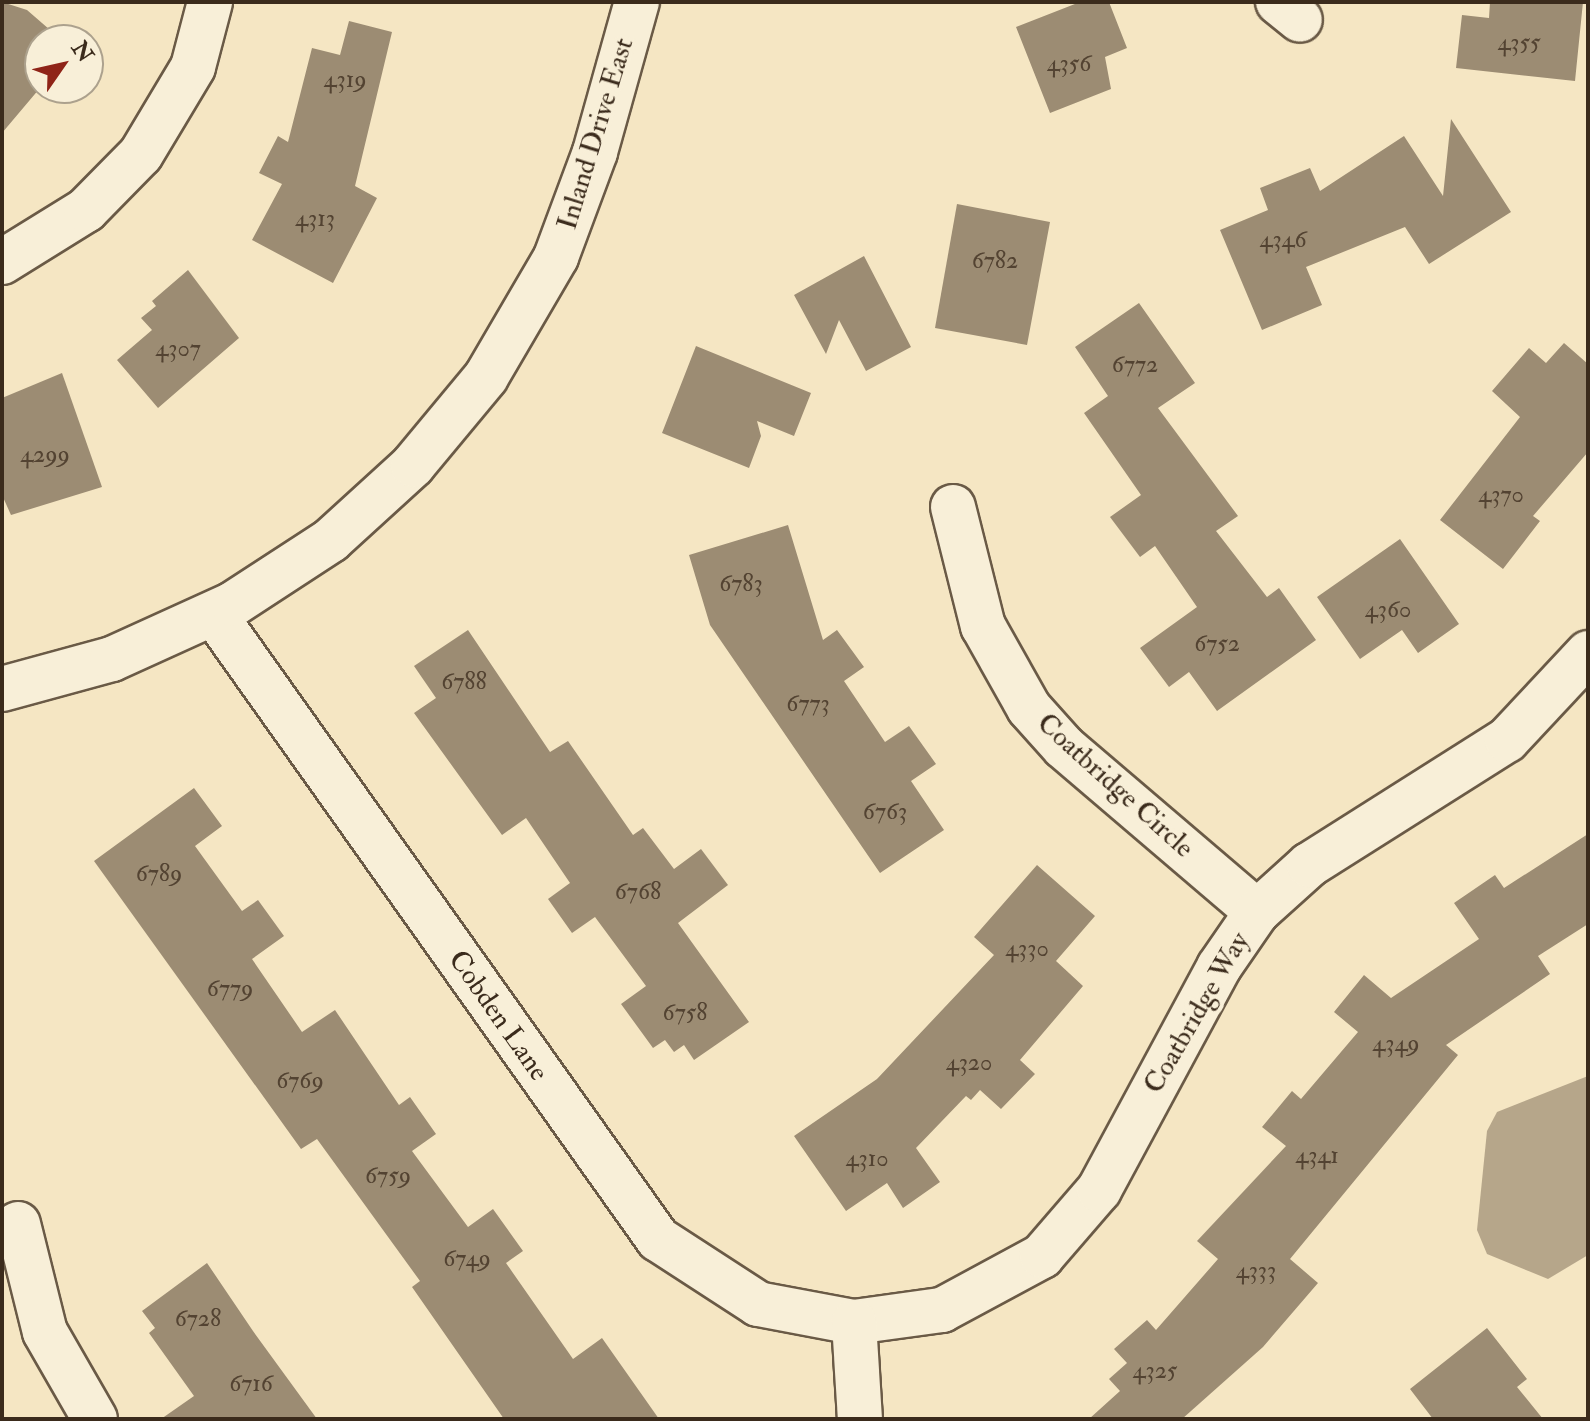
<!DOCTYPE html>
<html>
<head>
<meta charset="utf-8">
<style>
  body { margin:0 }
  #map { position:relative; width:1590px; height:1421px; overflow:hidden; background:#f5e6c3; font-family:"IM FELL Double Pica",serif }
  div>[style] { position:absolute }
  .water>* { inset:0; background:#b6a68a }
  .building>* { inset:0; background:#9c8c73 }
  .roads { filter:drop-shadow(2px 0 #6a5a46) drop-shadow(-2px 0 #6a5a46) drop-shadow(0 2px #6a5a46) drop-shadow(0 -2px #6a5a46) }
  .street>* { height:44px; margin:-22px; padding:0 22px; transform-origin:22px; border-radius:22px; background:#f8efd8 }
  span { translate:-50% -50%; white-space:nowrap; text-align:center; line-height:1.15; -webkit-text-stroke:8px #f8efd8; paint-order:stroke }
  .number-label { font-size:24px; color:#534332 }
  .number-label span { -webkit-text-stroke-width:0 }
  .street-label { font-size:28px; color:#3b2b1c }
  .frame { position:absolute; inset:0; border:4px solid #3b2b1c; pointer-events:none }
  .north { position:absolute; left:24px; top:24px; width:80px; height:80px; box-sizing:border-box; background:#f8efd8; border:2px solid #aca18d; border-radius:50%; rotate:56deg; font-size:22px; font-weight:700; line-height:32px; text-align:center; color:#3b2b1c }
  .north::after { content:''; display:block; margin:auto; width:28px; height:36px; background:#8f2418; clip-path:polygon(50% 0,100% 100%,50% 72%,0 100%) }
</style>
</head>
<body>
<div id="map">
  <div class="water">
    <div style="clip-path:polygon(1588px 1076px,1588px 1255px,1548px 1279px,1487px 1254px,1477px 1230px,1487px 1131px,1497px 1112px)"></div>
  </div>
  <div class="building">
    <div style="clip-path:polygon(2px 2px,27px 10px,57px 36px,40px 40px,40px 88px,2px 133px)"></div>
    <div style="clip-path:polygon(1080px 2px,1109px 2px,1127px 48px,1105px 57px,1111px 89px,1050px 113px,1016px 27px)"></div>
    <div style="clip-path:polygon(1490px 2px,1583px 2px,1575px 81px,1456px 68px,1462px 15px,1489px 18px)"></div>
    <div style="clip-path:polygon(349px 21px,392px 32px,355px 186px,377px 198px,333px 283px,252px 240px,282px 184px,259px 173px,278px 136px,288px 142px,312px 48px,340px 55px)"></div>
    <div style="clip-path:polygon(1451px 119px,1511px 212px,1429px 264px,1405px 227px,1306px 267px,1322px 305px,1262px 330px,1220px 230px,1268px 210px,1260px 188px,1310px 168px,1320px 191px,1404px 136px,1443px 196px)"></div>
    <div style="clip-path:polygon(957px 204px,1050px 222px,1027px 345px,935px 328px)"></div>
    <div style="clip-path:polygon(864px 256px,911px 347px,866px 371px,839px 320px,826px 354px,794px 295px)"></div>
    <div style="clip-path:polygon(188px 270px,239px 338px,158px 408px,117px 360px,152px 330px,141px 318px,156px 306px,152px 301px)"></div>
    <div style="clip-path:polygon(1139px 303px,1195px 383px,1158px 408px,1238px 516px,1216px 531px,1267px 597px,1279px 588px,1316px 640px,1217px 711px,1189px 672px,1169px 687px,1140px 648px,1197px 607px,1155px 546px,1140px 557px,1110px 517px,1141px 495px,1084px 413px,1108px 396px,1075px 347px)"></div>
    <div style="clip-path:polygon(1564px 343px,1588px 364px,1588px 452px,1533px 516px,1540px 521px,1503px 569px,1440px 520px,1520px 417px,1492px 391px,1529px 348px,1546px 363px)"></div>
    <div style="clip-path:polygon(696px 346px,811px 393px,794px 436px,757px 421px,761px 436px,749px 468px,662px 433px)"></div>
    <div style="clip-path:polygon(62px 373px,102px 487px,11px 515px,2px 495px,2px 398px)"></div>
    <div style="clip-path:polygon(788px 525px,823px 640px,837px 630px,864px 667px,844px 681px,885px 742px,909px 726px,936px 764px,911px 781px,944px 830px,880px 873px,710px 625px,689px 555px)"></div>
    <div style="clip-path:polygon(1400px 539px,1459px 624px,1418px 653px,1402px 630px,1360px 659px,1317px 597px)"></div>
    <div style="clip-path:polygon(468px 630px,550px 752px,568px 741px,633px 835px,643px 828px,674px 869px,701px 849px,728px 885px,678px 923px,749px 1022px,694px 1060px,684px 1045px,674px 1052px,665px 1040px,653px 1048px,621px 1004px,646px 986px,595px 917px,572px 933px,548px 899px,570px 883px,526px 818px,502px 835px,414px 713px,436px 698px,414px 666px)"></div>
    <div style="clip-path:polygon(194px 788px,222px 826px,195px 846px,242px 911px,258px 900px,284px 936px,252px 959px,302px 1032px,335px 1010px,399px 1105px,410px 1097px,436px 1134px,412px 1151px,468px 1227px,493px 1209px,523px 1251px,506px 1263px,573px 1359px,602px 1338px,659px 1419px,504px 1419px,412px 1287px,420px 1281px,317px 1139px,301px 1149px,94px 861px)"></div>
    <div style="clip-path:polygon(1588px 834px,1588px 924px,1538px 956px,1550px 974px,1446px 1045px,1458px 1055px,1290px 1259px,1318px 1283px,1263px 1347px,1182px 1419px,1089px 1419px,1120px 1391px,1109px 1379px,1127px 1363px,1114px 1349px,1147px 1320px,1156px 1330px,1218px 1259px,1197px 1241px,1286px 1146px,1262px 1127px,1292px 1091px,1301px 1099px,1358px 1032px,1334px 1012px,1364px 975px,1391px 998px,1479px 939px,1454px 903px,1495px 875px,1504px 888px)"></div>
    <div style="clip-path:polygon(1037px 865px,1095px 916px,1056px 961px,1083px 986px,1020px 1060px,1035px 1074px,1001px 1109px,980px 1090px,971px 1100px,966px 1096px,916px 1148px,940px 1182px,903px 1208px,887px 1183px,846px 1211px,794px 1136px,877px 1079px,994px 955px,974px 937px)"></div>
    <div style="clip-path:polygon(207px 1263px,253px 1331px,317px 1419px,161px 1419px,194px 1396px,149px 1333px,155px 1328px,142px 1311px)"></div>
    <div style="clip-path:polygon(1487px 1328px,1527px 1379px,1517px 1387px,1543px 1419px,1433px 1419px,1410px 1389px)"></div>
  </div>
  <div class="roads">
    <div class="street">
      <div style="left:1278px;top:2px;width:28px;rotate:39deg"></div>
      <div style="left:2px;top:262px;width:99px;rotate:-31.8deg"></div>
      <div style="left:86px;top:210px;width:78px;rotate:-45.5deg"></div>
      <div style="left:141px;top:154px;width:101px;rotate:-59.1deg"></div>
      <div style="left:193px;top:67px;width:67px;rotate:-75.3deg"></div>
      <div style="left:953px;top:507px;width:123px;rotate:75.9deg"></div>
      <div style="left:983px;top:626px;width:94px;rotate:60.7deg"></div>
      <div style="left:1029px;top:708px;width:52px;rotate:48.1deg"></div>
      <div style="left:1064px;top:747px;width:254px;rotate:40.5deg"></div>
      <div style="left:214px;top:614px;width:767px;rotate:54.61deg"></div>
      <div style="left:658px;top:1239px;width:119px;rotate:33deg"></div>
      <div style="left:758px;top:1304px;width:98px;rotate:10.6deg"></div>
      <div style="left:854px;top:1322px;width:89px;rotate:-7.8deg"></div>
      <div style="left:942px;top:1310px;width:114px;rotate:-28.4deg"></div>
      <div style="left:1042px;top:1256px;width:87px;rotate:-49.2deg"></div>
      <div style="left:1099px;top:1190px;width:253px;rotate:-61.7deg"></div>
      <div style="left:1219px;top:967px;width:67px;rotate:-55.4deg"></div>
      <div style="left:1257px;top:912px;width:70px;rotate:-42.1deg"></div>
      <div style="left:1309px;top:865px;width:234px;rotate:-32.3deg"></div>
      <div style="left:1507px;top:740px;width:119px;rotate:-47deg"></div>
      <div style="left:2px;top:689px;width:114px;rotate:-15.3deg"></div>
      <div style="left:112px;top:659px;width:133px;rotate:-24.4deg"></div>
      <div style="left:233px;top:604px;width:117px;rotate:-33.1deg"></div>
      <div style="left:331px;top:540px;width:111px;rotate:-42.4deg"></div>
      <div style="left:413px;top:465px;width:114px;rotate:-50.3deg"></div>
      <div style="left:486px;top:377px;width:139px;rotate:-59.7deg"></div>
      <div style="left:556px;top:257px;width:112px;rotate:-69.6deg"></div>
      <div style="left:595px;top:152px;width:156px;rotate:-74.4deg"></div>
      <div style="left:18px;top:1224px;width:111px;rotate:76deg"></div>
      <div style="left:45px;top:1332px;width:100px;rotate:60.1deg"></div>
      <div style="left:854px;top:1322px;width:97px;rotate:86.5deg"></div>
    </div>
  </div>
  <div class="number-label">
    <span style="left:1519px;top:43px">4355</span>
    <span style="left:1069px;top:64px">4356</span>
    <span style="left:345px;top:80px">4319</span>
    <span style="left:315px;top:219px">4313</span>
    <span style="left:1283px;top:240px">4346</span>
    <span style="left:995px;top:261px">6782</span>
    <span style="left:178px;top:349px">4307</span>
    <span style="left:1135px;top:365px">6772</span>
    <span style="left:45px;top:455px">4299</span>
    <span style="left:1501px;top:495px">4370</span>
    <span style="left:741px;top:584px">6783</span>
    <span style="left:1388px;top:610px">4360</span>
    <span style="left:1217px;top:644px">6752</span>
    <span style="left:464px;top:682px">6788</span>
    <span style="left:808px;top:704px">6773</span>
    <span style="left:885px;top:812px">6763</span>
    <span style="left:159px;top:874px">6789</span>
    <span style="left:638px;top:892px">6768</span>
    <span style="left:1027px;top:949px">4330</span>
    <span style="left:230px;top:989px">6779</span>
    <span style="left:685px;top:1013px">6758</span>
    <span style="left:1396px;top:1044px">4349</span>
    <span style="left:969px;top:1063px">4320</span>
    <span style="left:300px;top:1081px">6769</span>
    <span style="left:1317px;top:1156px">4341</span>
    <span style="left:867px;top:1159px">4310</span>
    <span style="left:388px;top:1176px">6759</span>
    <span style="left:467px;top:1259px">6749</span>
    <span style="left:1256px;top:1271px">4333</span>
    <span style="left:198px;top:1319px">6728</span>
    <span style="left:1155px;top:1371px">4325</span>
    <span style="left:251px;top:1384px">6716</span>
  </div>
  <div class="street-label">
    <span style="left:596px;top:134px;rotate:-73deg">Inland Drive East</span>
    <span style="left:1115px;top:786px;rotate:42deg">Coatbridge Circle</span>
    <span style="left:1197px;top:1013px;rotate:-60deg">Coatbridge Way</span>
    <span style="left:498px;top:1016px;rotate:55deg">Cobden Lane</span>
  </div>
  <div class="frame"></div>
  <div class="north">N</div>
</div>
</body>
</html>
